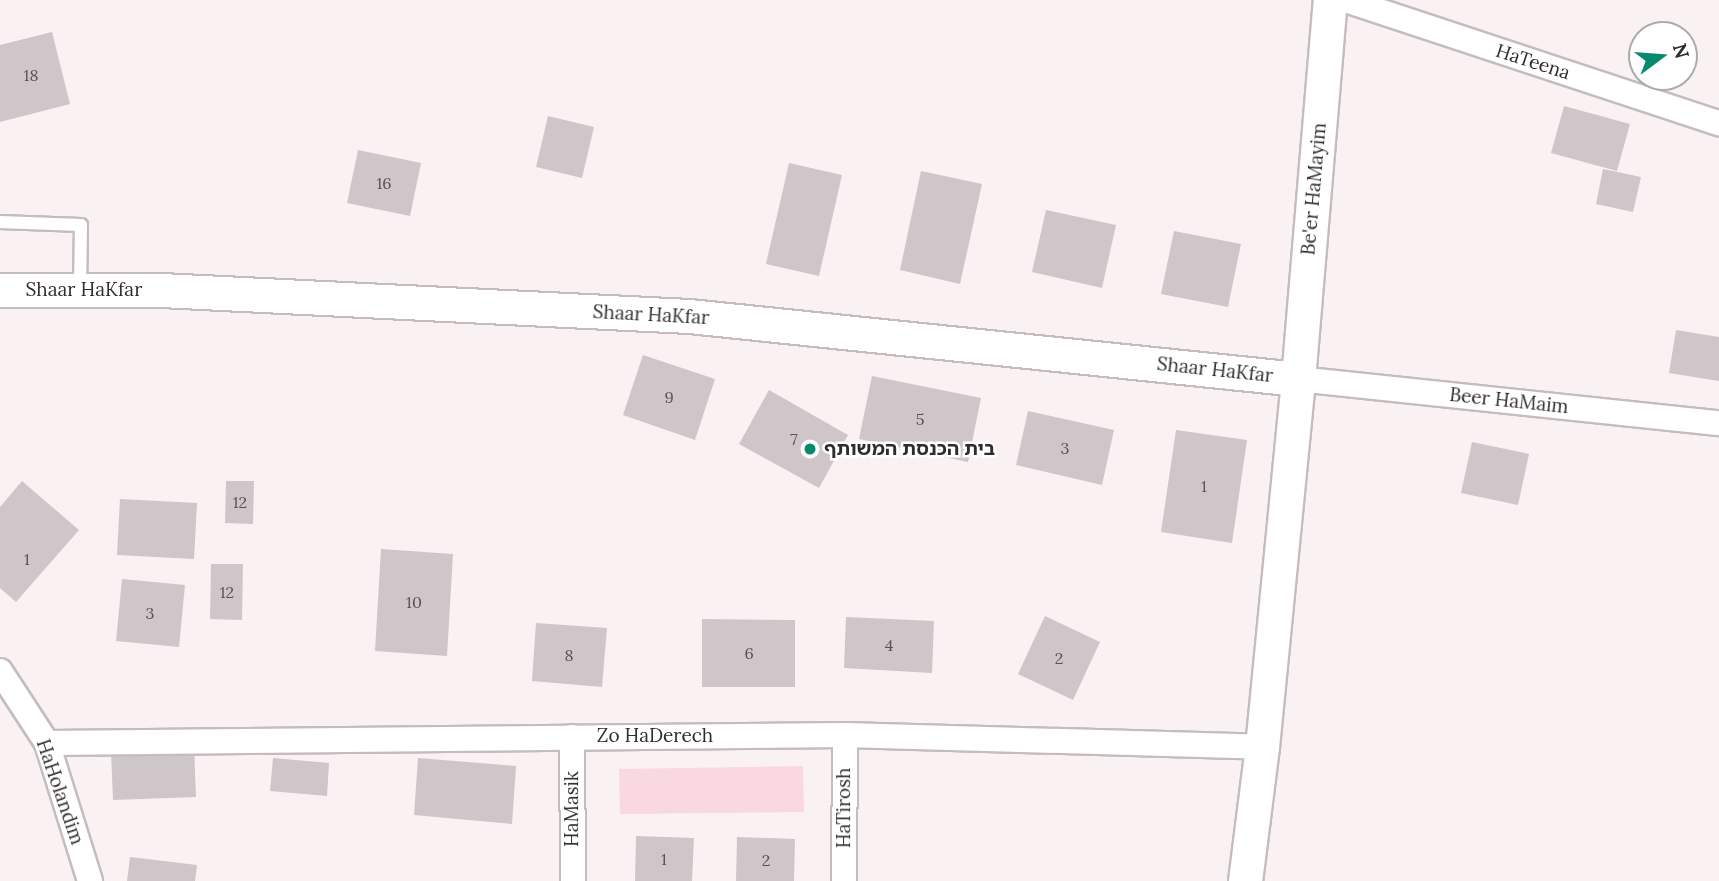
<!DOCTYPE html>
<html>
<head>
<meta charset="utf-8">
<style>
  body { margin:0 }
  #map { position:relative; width:1719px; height:881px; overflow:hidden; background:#faf1f3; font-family:Lora,"Noto Sans Hebrew",serif }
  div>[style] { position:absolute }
  .green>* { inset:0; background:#f9d8e2 }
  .building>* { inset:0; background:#cfc6c9 }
  .roads { filter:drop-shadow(2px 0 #c6bcbf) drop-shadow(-2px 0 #c6bcbf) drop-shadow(0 2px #c6bcbf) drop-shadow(0 -2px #c6bcbf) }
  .lane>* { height:12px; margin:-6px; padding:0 6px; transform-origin:6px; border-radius:6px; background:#fff }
  .street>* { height:24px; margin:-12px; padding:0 12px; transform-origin:12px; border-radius:12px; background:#fff }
  .secondary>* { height:33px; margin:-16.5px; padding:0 16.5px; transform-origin:16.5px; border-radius:16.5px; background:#fff }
  .dots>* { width:19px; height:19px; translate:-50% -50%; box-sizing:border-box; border:4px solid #fff; border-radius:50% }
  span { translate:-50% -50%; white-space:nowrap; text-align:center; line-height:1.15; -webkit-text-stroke:5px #fff; paint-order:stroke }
  .number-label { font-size:16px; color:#585254 }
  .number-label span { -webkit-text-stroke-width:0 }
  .street-label { font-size:19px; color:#302c2d }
  .poi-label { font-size:19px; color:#302c2d; font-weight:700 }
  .left { translate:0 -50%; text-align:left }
  .north { position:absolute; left:1628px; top:21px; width:70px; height:70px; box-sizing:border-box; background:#fff; border:2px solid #acabab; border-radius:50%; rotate:74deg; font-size:19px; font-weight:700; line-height:28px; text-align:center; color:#302c2d }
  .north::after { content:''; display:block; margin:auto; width:24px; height:32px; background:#088a6e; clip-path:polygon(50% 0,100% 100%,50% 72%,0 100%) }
</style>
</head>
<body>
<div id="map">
  <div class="green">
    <div style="clip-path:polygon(803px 766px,804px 812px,620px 814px,619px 769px)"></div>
  </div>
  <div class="building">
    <div style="clip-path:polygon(52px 32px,70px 104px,0 122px,0 45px)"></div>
    <div style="clip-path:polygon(1564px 106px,1630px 124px,1617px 171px,1551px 153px)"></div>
    <div style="clip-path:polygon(548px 116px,594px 127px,582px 178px,536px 167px)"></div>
    <div style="clip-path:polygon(358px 150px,421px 163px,410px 216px,347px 203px)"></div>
    <div style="clip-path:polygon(789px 163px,842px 175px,819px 276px,766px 264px)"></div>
    <div style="clip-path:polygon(1603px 169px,1641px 177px,1633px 212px,1596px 204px)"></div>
    <div style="clip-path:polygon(921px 171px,982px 184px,960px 284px,900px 270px)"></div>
    <div style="clip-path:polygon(1046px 210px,1116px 225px,1102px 288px,1032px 272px)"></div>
    <div style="clip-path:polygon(1174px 231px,1241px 244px,1228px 307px,1161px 294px)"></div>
    <div style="clip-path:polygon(1676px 330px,1719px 337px,1719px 381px,1669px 373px)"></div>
    <div style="clip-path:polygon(643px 355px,715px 379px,695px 440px,623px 415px)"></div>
    <div style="clip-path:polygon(872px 376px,981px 398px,968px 462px,859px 439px)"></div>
    <div style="clip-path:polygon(769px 390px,848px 435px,819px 488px,739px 444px)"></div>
    <div style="clip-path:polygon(1028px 411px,1114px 430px,1102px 485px,1016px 465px)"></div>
    <div style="clip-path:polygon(1176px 430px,1247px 440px,1232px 543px,1161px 532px)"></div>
    <div style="clip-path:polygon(1472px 442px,1529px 454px,1518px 505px,1461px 493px)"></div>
    <div style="clip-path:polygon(22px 481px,79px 530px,16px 602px,0 588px,0 507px)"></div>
    <div style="clip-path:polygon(226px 481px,254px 481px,253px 524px,225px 523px)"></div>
    <div style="clip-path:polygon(120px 499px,197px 503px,194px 559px,117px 555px)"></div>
    <div style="clip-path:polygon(381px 549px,453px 554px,447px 656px,375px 651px)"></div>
    <div style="clip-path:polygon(211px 564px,243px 564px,242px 620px,210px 619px)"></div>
    <div style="clip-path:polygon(122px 579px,185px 585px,179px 647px,116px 641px)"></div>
    <div style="clip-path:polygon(1045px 616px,1100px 642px,1073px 700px,1018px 674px)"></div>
    <div style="clip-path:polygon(846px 617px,934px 621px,932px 673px,844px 668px)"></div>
    <div style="clip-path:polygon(702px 619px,795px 620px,795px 687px,702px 687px)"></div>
    <div style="clip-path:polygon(536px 623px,607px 628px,602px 687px,532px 681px)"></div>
    <div style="clip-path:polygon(194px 747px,196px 797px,113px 800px,111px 751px)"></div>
    <div style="clip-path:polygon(273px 758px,329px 763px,327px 796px,270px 791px)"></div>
    <div style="clip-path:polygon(418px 758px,516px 766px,512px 824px,414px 815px)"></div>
    <div style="clip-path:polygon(636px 836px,694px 838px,692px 881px,635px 881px)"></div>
    <div style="clip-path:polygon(737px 837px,795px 839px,794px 881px,736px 881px)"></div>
    <div style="clip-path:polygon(130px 857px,197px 865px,195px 881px,127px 881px)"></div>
  </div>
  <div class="roads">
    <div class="lane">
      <div style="left:0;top:222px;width:81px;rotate:2.1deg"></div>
      <div style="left:81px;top:225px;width:65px;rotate:90.9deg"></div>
    </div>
    <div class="street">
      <div style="left:1346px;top:0;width:393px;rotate:18.3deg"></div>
      <div style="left:1298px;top:379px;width:423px;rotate:6deg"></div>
      <div style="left:0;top:671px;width:86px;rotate:56.9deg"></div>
      <div style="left:47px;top:743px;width:145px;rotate:72.7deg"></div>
      <div style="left:572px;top:737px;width:144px;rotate:89.6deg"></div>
      <div style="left:47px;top:743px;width:798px;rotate:-0.57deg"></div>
      <div style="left:845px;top:735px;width:417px;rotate:1.6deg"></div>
      <div style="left:844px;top:881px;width:146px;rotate:-89.6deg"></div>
    </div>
    <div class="secondary">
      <div style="left:0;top:290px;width:161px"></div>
      <div style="left:161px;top:290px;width:529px;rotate:2.82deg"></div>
      <div style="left:689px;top:316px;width:612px;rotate:5.91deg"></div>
      <div style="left:1245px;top:881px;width:135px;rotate:-82.8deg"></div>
      <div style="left:1262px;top:747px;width:370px;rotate:-84.4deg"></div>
      <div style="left:1298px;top:379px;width:380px;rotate:-85.2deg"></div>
    </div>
  </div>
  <div class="dots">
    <div style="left:810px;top:449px;background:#088a6e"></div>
  </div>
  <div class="number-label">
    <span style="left:31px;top:75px">18</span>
    <span style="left:384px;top:183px">16</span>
    <span style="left:669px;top:397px">9</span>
    <span style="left:920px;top:419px">5</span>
    <span style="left:794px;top:439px">7</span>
    <span style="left:1065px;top:448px">3</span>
    <span style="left:1204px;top:486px">1</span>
    <span style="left:240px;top:502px">12</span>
    <span style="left:27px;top:559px">1</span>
    <span style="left:227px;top:592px">12</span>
    <span style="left:414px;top:602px">10</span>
    <span style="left:150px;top:613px">3</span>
    <span style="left:889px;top:645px">4</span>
    <span style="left:749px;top:653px">6</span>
    <span style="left:569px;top:655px">8</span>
    <span style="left:1059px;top:658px">2</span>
    <span style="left:664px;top:859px">1</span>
    <span style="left:766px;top:860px">2</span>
  </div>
  <div class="street-label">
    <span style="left:1533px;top:62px;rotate:18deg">HaTeena</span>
    <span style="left:1314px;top:189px;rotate:-85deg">Be'er HaMayim</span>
    <span style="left:84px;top:290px">Shaar HaKfar</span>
    <span style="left:651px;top:315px;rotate:3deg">Shaar HaKfar</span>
    <span style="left:1215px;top:370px;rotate:6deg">Shaar HaKfar</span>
    <span style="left:1509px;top:401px;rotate:6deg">Beer HaMaim</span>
    <span style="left:655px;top:736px">Zo HaDerech</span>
    <span style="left:60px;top:792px;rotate:71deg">HaHolandim</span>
    <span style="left:844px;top:808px;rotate:-90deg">HaTirosh</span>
    <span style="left:572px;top:809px;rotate:-90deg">HaMasik</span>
  </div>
  <div class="poi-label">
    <span class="left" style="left:824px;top:449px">בית הכנסת המשותף</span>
  </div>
  <div class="north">N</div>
</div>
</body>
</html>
